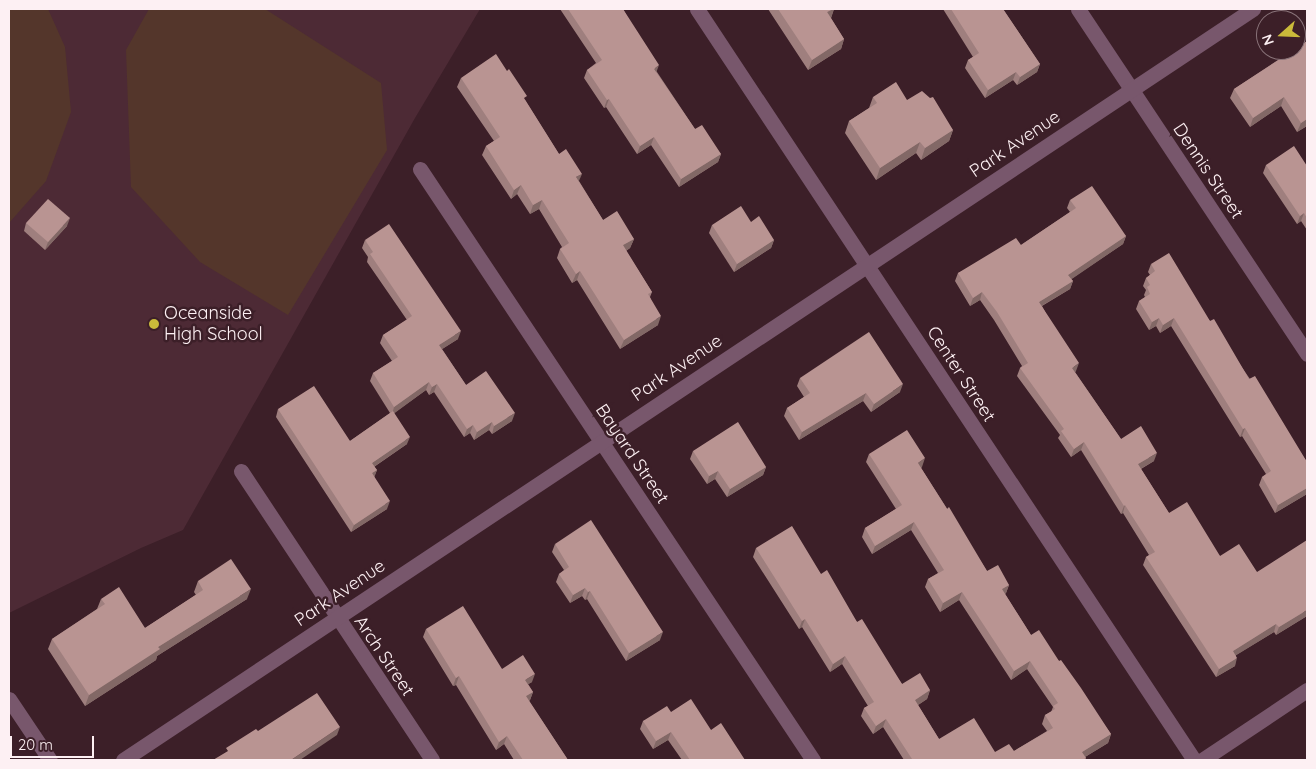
<!DOCTYPE html>
<html>
<head>
<meta charset="utf-8">
<style>
  body { margin:0 }
  #map { position:relative; width:1316px; height:769px; overflow:hidden; background:#3c1f28; font-family:Quicksand,sans-serif }
  div>[style] { position:absolute }
  .built>* { inset:0; background:#4d2a35 }
  .green>* { inset:0; background:#54362b }
  .minor>* { height:15px; margin:-7.5px; padding:0 7.5px; transform-origin:7.5px; border-radius:7.5px; background:#78576c }
  .wall>* { inset:0; background:#9f7f7e }
  .shaded-wall>* { inset:0; background:#826866 }
  .building>* { inset:0; background:#b99492 }
  .dots>* { width:14px; height:14px; translate:-50% -50%; box-sizing:border-box; border:2px solid #3c1f28; border-radius:50% }
  span { translate:-50% -50%; white-space:nowrap; text-align:center; line-height:1.15; -webkit-text-stroke:5px #3c1f28; paint-order:stroke }
  .street-label { font-size:18px; color:#fdf0f3 }
  .poi-label { font-size:18px; color:#fdf0f3 }
  .left { translate:0 -50%; text-align:left }
  .frame { position:absolute; inset:0; border:10px solid #fdf0f3; pointer-events:none }
  .north { position:absolute; left:1256px; top:10px; width:50px; height:50px; box-sizing:border-box; background:#3c1f28; border:1px solid #897379; border-radius:50%; rotate:250deg; font-size:14px; font-weight:700; line-height:20px; text-align:center; color:#fdf0f3 }
  .north::after { content:''; display:block; margin:auto; width:18px; height:22px; background:#caba3a; clip-path:polygon(50% 0,100% 100%,50% 72%,0 100%) }
  .scale { position:absolute; left:10px; top:736px; width:84px; height:22px; box-sizing:border-box; border:2px solid #fdf0f3; border-top:0; padding-left:6px; font-size:15px; line-height:18px; white-space:nowrap; color:#fdf0f3; -webkit-text-stroke:4px #3c1f28; paint-order:stroke }
</style>
</head>
<body>
<div id="map">
  <div class="built">
    <div style="clip-path:polygon(9px 9px,480px 9px,415px 118px,183px 530px,141px 548px,9px 613px)"></div>
  </div>
  <div class="green">
    <div style="clip-path:polygon(9px 9px,48px 9px,65px 47px,71px 112px,46px 181px,9px 223px)"></div>
    <div style="clip-path:polygon(149px 9px,265px 9px,381px 83px,387px 150px,288px 315px,200px 262px,131px 187px,126px 50px)"></div>
  </div>
  <div class="minor">
    <div style="left:697px;top:9px;width:901px;rotate:56.5deg"></div>
    <div style="left:1078px;top:9px;width:414px;rotate:56.4deg"></div>
    <div style="left:420px;top:169px;width:710px;rotate:56.38deg"></div>
    <div style="left:241px;top:471px;width:346px;rotate:56.5deg"></div>
    <div style="left:9px;top:699px;width:73px;rotate:56.1deg"></div>
    <div style="left:123px;top:760px;width:1357px;rotate:-33.61deg"></div>
    <div style="left:1202px;top:760px;width:126px;rotate:-33.7deg"></div>
  </div>
  <div class="wall">
    <div style="clip-path:polygon(560px 9px,623px 9px,657px 72px,695px 129px,721px 154px,718px 162px,679px 187px,651px 145px,637px 154px,606px 107px,604px 108px,584px 78px,587px 70px,596px 63px)"></div>
    <div style="clip-path:polygon(768px 9px,834px 9px,831px 18px,844px 39px,841px 49px,808px 70px)"></div>
    <div style="clip-path:polygon(943px 9px,1003px 9px,1040px 64px,1037px 72px,1017px 85px,1013px 80px,985px 98px,965px 68px,968px 60px,973px 57px)"></div>
    <div style="clip-path:polygon(1307px 41px,1307px 126px,1297px 132px,1281px 106px,1250px 127px,1230px 98px,1234px 89px)"></div>
    <div style="clip-path:polygon(461px 78px,525px 100px,559px 154px,579px 181px,603px 220px,634px 239px,630px 248px,626px 251px,652px 292px,650px 297px,658px 325px,620px 349px,577px 280px,572px 283px,557px 258px,560px 249px,562px 247px,539px 209px,530px 214px,517px 194px,511px 199px,482px 155px,486px 146px,494px 141px,457px 87px)"></div>
    <div style="clip-path:polygon(873px 97px,907px 100px,953px 130px,949px 141px,921px 160px,916px 153px,876px 180px,845px 133px,849px 121px,869px 108px)"></div>
    <div style="clip-path:polygon(1266px 165px,1307px 166px,1307px 230px,1301px 221px,1297px 224px,1263px 173px)"></div>
    <div style="clip-path:polygon(1070px 200px,1126px 236px,1123px 244px,1071px 279px,1073px 281px,1070px 289px,1042px 306px,1076px 371px,1075px 372px,1121px 439px,1154px 461px,1141px 469px,1169px 513px,1220px 556px,1257px 572px,1307px 616px,1276px 635px,1274px 632px,1236px 655px,1235px 666px,1216px 677px,1143px 565px,1146px 557px,1149px 555px,1123px 513px,1121px 514px,1081px 450px,1071px 457px,1058px 438px,1060px 435px,1017px 376px,1020px 368px,1022px 366px,994px 320px,980px 300px,970px 306px,955px 281px,958px 273px,1021px 245px,1070px 212px,1067px 208px)"></div>
    <div style="clip-path:polygon(26px 223px,67px 226px,45px 250px,24px 231px)"></div>
    <div style="clip-path:polygon(712px 225px,774px 240px,771px 248px,734px 272px,709px 233px)"></div>
    <div style="clip-path:polygon(365px 240px,458px 339px,442px 349px,466px 385px,512px 421px,492px 434px,489px 430px,474px 440px,470px 433px,464px 437px,434px 392px,429px 395px,426px 390px,394px 413px,407px 444px,374px 467px,377px 470px,374px 477px,387px 509px,351px 532px,276px 417px,278px 409px,350px 441px,390px 413px,370px 381px,373px 373px,392px 361px,380px 343px,383px 335px,407px 320px,367px 262px,368px 257px,362px 248px)"></div>
    <div style="clip-path:polygon(1151px 264px,1210px 321px,1307px 462px,1307px 494px,1275px 513px,1259px 485px,1262px 477px,1266px 474px,1242px 436px,1240px 437px,1171px 326px,1160px 333px,1156px 326px,1149px 330px,1136px 309px,1139px 301px,1145px 297px,1144px 295px,1146px 290px,1143px 286px,1146px 278px,1150px 275px,1148px 272px)"></div>
    <div style="clip-path:polygon(800px 378px,900px 392px,871px 412px,863px 401px,799px 440px,784px 416px,787px 408px,804px 397px,797px 386px)"></div>
    <div style="clip-path:polygon(693px 451px,766px 467px,763px 475px,727px 497px,715px 479px,707px 484px,690px 459px)"></div>
    <div style="clip-path:polygon(869px 454px,922px 467px,921px 468px,987px 571px,1009px 585px,1006px 593px,1005px 594px,1031px 635px,1059px 661px,1111px 734px,1108px 743px,1085px 757px,1086px 758px,1085px 760px,904px 760px,883px 727px,873px 734px,861px 716px,864px 708px,868px 706px,842px 664px,830px 672px,802px 627px,799px 629px,753px 557px,756px 548px,821px 574px,857px 622px,902px 684px,930px 690px,927px 699px,918px 705px,939px 739px,995px 752px,1014px 751px,1047px 731px,1042px 724px,1045px 715px,1051px 712px,1053px 707px,1027px 669px,1011px 680px,959px 600px,940px 612px,925px 587px,928px 579px,938px 573px,911px 530px,872px 554px,862px 537px,865px 528px,896px 509px,866px 462px)"></div>
    <div style="clip-path:polygon(555px 544px,660px 640px,626px 661px,587px 599px,585px 600px,582px 596px,570px 603px,556px 582px,559px 574px,564px 570px,552px 552px)"></div>
    <div style="clip-path:polygon(198px 581px,247px 599px,157px 656px,156px 660px,85px 706px,48px 649px,52px 639px,97px 609px,101px 599px,145px 628px,196px 595px,194px 592px)"></div>
    <div style="clip-path:polygon(426px 629px,502px 669px,532px 682px,528px 684px,533px 692px,530px 700px,529px 701px,568px 760px,514px 760px,504px 744px,496px 750px,456px 685px,453px 686px,423px 637px)"></div>
    <div style="clip-path:polygon(671px 712px,711px 730px,745px 760px,682px 760px,668px 740px,653px 749px,640px 729px,643px 721px)"></div>
  </div>
  <div class="shaded-wall">
    <div style="clip-path:polygon(833px 9px,834px 9px,831px 18px,827px 12px)"></div>
    <div style="clip-path:polygon(844px 39px,841px 49px,808px 70px,812px 60px)"></div>
    <div style="clip-path:polygon(1040px 64px,1037px 72px,1017px 85px,1020px 77px)"></div>
    <div style="clip-path:polygon(659px 65px,656px 73px,654px 69px)"></div>
    <div style="clip-path:polygon(1016px 72px,1013px 80px,985px 98px,988px 90px)"></div>
    <div style="clip-path:polygon(1284px 97px,1281px 106px,1250px 127px,1253px 118px)"></div>
    <div style="clip-path:polygon(609px 99px,606px 107px,604px 108px,607px 100px)"></div>
    <div style="clip-path:polygon(1307px 119px,1307px 126px,1297px 132px,1301px 123px)"></div>
    <div style="clip-path:polygon(953px 130px,949px 141px,921px 160px,925px 148px)"></div>
    <div style="clip-path:polygon(654px 137px,651px 145px,637px 154px,640px 146px)"></div>
    <div style="clip-path:polygon(920px 142px,916px 153px,876px 180px,880px 168px)"></div>
    <div style="clip-path:polygon(721px 154px,718px 162px,679px 187px,681px 179px)"></div>
    <div style="clip-path:polygon(582px 174px,578px 183px,576px 177px)"></div>
    <div style="clip-path:polygon(521px 185px,517px 194px,511px 199px,514px 190px)"></div>
    <div style="clip-path:polygon(542px 200px,539px 209px,530px 214px,533px 205px)"></div>
    <div style="clip-path:polygon(1304px 213px,1301px 221px,1297px 224px,1300px 216px)"></div>
    <div style="clip-path:polygon(70px 218px,67px 226px,45px 250px,48px 242px)"></div>
    <div style="clip-path:polygon(1126px 236px,1123px 244px,1066px 283px,1068px 275px)"></div>
    <div style="clip-path:polygon(634px 239px,630px 248px,619px 255px,623px 245px)"></div>
    <div style="clip-path:polygon(774px 240px,771px 248px,734px 272px,737px 264px)"></div>
    <div style="clip-path:polygon(580px 271px,577px 280px,572px 283px,576px 274px)"></div>
    <div style="clip-path:polygon(1073px 281px,1070px 289px,1036px 309px,1039px 302px)"></div>
    <div style="clip-path:polygon(982px 292px,980px 300px,970px 306px,973px 298px)"></div>
    <div style="clip-path:polygon(661px 316px,658px 325px,620px 349px,624px 340px)"></div>
    <div style="clip-path:polygon(1159px 318px,1156px 326px,1149px 330px,1152px 322px)"></div>
    <div style="clip-path:polygon(1174px 318px,1171px 326px,1160px 333px,1163px 325px)"></div>
    <div style="clip-path:polygon(461px 331px,458px 339px,436px 353px,439px 345px)"></div>
    <div style="clip-path:polygon(1079px 363px,1076px 371px,1069px 376px,1072px 368px)"></div>
    <div style="clip-path:polygon(429px 382px,426px 390px,392px 415px,394px 407px)"></div>
    <div style="clip-path:polygon(437px 384px,434px 392px,429px 395px,432px 387px)"></div>
    <div style="clip-path:polygon(903px 384px,900px 392px,871px 412px,874px 404px)"></div>
    <div style="clip-path:polygon(866px 393px,863px 401px,799px 440px,802px 432px)"></div>
    <div style="clip-path:polygon(515px 413px,512px 421px,492px 434px,494px 426px)"></div>
    <div style="clip-path:polygon(492px 422px,489px 430px,474px 440px,477px 432px)"></div>
    <div style="clip-path:polygon(473px 425px,470px 433px,464px 437px,467px 429px)"></div>
    <div style="clip-path:polygon(1245px 428px,1242px 436px,1240px 437px,1243px 429px)"></div>
    <div style="clip-path:polygon(410px 437px,407px 444px,369px 470px,372px 463px)"></div>
    <div style="clip-path:polygon(1084px 442px,1081px 450px,1071px 457px,1074px 449px)"></div>
    <div style="clip-path:polygon(1157px 453px,1154px 461px,1135px 472px,1138px 464px)"></div>
    <div style="clip-path:polygon(925px 458px,922px 467px,915px 471px,918px 463px)"></div>
    <div style="clip-path:polygon(766px 467px,763px 475px,727px 497px,730px 489px)"></div>
    <div style="clip-path:polygon(377px 470px,374px 478px,372px 473px)"></div>
    <div style="clip-path:polygon(718px 471px,715px 479px,707px 484px,709px 476px)"></div>
    <div style="clip-path:polygon(1307px 488px,1307px 494px,1275px 513px,1278px 505px)"></div>
    <div style="clip-path:polygon(390px 501px,387px 509px,351px 532px,354px 525px)"></div>
    <div style="clip-path:polygon(1125px 505px,1123px 513px,1121px 514px,1124px 506px)"></div>
    <div style="clip-path:polygon(914px 522px,911px 530px,872px 554px,875px 546px)"></div>
    <div style="clip-path:polygon(1009px 585px,1006px 593px,999px 598px,1002px 589px)"></div>
    <div style="clip-path:polygon(585px 588px,582px 596px,570px 603px,573px 595px)"></div>
    <div style="clip-path:polygon(251px 589px,247px 599px,157px 656px,156px 660px,85px 706px,89px 695px,158px 647px)"></div>
    <div style="clip-path:polygon(590px 591px,587px 599px,585px 600px,588px 592px)"></div>
    <div style="clip-path:polygon(962px 592px,959px 600px,940px 612px,943px 603px)"></div>
    <div style="clip-path:polygon(1307px 610px,1307px 616px,1276px 635px,1279px 627px)"></div>
    <div style="clip-path:polygon(805px 619px,802px 627px,799px 629px,802px 621px)"></div>
    <div style="clip-path:polygon(1276px 624px,1274px 632px,1230px 659px,1233px 651px)"></div>
    <div style="clip-path:polygon(663px 632px,660px 640px,626px 661px,629px 653px)"></div>
    <div style="clip-path:polygon(845px 656px,842px 664px,830px 672px,833px 664px)"></div>
    <div style="clip-path:polygon(1237px 658px,1235px 666px,1216px 677px,1219px 669px)"></div>
    <div style="clip-path:polygon(1030px 661px,1027px 669px,1011px 680px,1014px 671px)"></div>
    <div style="clip-path:polygon(535px 674px,532px 682px,522px 688px,525px 680px)"></div>
    <div style="clip-path:polygon(459px 676px,456px 685px,453px 686px,456px 678px)"></div>
    <div style="clip-path:polygon(930px 690px,927px 699px,912px 709px,915px 700px)"></div>
    <div style="clip-path:polygon(533px 692px,530px 700px,523px 704px,526px 696px)"></div>
    <div style="clip-path:polygon(886px 719px,883px 727px,873px 734px,876px 726px)"></div>
    <div style="clip-path:polygon(340px 727px,337px 735px,300px 760px,291px 760px)"></div>
    <div style="clip-path:polygon(671px 732px,668px 740px,653px 749px,656px 741px)"></div>
    <div style="clip-path:polygon(1111px 734px,1108px 743px,1080px 760px,1082px 752px)"></div>
    <div style="clip-path:polygon(507px 736px,504px 744px,496px 750px,499px 742px)"></div>
  </div>
  <div class="building">
    <div style="clip-path:polygon(568px 9px,623px 9px,659px 65px,654px 69px,695px 129px,702px 125px,721px 154px,681px 179px,654px 137px,640px 146px,609px 99px,607px 100px,587px 70px,602px 60px)"></div>
    <div style="clip-path:polygon(778px 9px,833px 9px,827px 12px,844px 39px,812px 60px)"></div>
    <div style="clip-path:polygon(951px 9px,1003px 9px,1040px 64px,1020px 77px,1016px 72px,988px 90px,968px 60px,979px 53px)"></div>
    <div style="clip-path:polygon(1307px 41px,1307px 119px,1301px 123px,1284px 97px,1253px 118px,1234px 89px,1294px 50px,1296px 50px,1296px 49px)"></div>
    <div style="clip-path:polygon(496px 54px,507px 71px,509px 69px,527px 96px,524px 98px,559px 154px,566px 149px,582px 174px,576px 177px,603px 220px,617px 211px,634px 239px,623px 245px,652px 292px,648px 294px,661px 316px,624px 340px,580px 271px,576px 274px,560px 249px,569px 243px,542px 200px,533px 205px,521px 185px,514px 190px,486px 146px,500px 137px,461px 78px)"></div>
    <div style="clip-path:polygon(896px 82px,907px 100px,922px 91px,930px 98px,933px 97px,953px 130px,925px 148px,920px 142px,880px 168px,849px 121px,877px 103px,873px 97px)"></div>
    <div style="clip-path:polygon(1294px 146px,1307px 166px,1307px 218px,1304px 213px,1300px 216px,1266px 165px)"></div>
    <div style="clip-path:polygon(1092px 186px,1126px 236px,1068px 275px,1073px 281px,1039px 302px,1079px 363px,1072px 368px,1121px 439px,1141px 426px,1157px 453px,1138px 464px,1169px 513px,1187px 502px,1220px 556px,1239px 544px,1257px 572px,1307px 540px,1307px 610px,1279px 627px,1276px 624px,1233px 651px,1237px 658px,1219px 669px,1146px 557px,1155px 552px,1125px 505px,1124px 506px,1084px 442px,1074px 449px,1061px 431px,1064px 429px,1020px 368px,1028px 363px,997px 312px,982px 292px,973px 298px,958px 273px,1016px 238px,1021px 245px,1076px 208px,1070px 200px)"></div>
    <div style="clip-path:polygon(48px 199px,70px 218px,48px 242px,26px 223px)"></div>
    <div style="clip-path:polygon(741px 206px,751px 222px,759px 216px,774px 240px,737px 264px,712px 225px)"></div>
    <div style="clip-path:polygon(389px 224px,461px 331px,439px 345px,466px 385px,486px 371px,515px 413px,494px 426px,492px 422px,477px 432px,473px 425px,467px 429px,437px 384px,432px 387px,429px 382px,394px 407px,373px 373px,398px 357px,383px 335px,412px 316px,370px 254px,373px 252px,365px 240px)"></div>
    <div style="clip-path:polygon(1169px 253px,1210px 321px,1214px 319px,1249px 379px,1255px 376px,1307px 462px,1307px 488px,1278px 505px,1262px 477px,1271px 471px,1245px 428px,1243px 429px,1174px 318px,1163px 325px,1159px 318px,1152px 322px,1139px 301px,1150px 294px,1147px 287px,1150px 285px,1146px 278px,1155px 271px,1151px 264px)"></div>
    <div style="clip-path:polygon(869px 332px,903px 384px,874px 404px,866px 393px,802px 432px,787px 408px,810px 393px,800px 378px)"></div>
    <div style="clip-path:polygon(314px 386px,350px 441px,393px 411px,410px 437px,372px 463px,377px 470px,372px 473px,390px 501px,354px 525px,278px 409px)"></div>
    <div style="clip-path:polygon(738px 422px,766px 467px,730px 489px,718px 471px,709px 476px,693px 451px)"></div>
    <div style="clip-path:polygon(907px 430px,925px 458px,918px 463px,947px 509px,949px 507px,987px 571px,998px 565px,1009px 585px,1002px 589px,1031px 635px,1039px 630px,1059px 661px,1061px 660px,1081px 688px,1111px 734px,1082px 752px,1086px 758px,1082px 760px,910px 760px,912px 759px,886px 719px,876px 726px,864px 708px,874px 702px,845px 656px,833px 664px,805px 619px,802px 621px,756px 548px,792px 526px,821px 574px,827px 570px,857px 622px,862px 619px,902px 684px,920px 673px,930px 690px,915px 700px,939px 739px,974px 718px,995px 752px,1009px 744px,1014px 751px,1053px 728px,1045px 715px,1055px 709px,1053px 706px,1058px 703px,1030px 661px,1014px 671px,962px 592px,943px 603px,928px 579px,944px 570px,914px 522px,875px 546px,865px 528px,902px 505px,869px 454px)"></div>
    <div style="clip-path:polygon(591px 520px,663px 632px,629px 653px,590px 591px,588px 592px,585px 588px,573px 595px,559px 574px,569px 567px,555px 544px)"></div>
    <div style="clip-path:polygon(231px 559px,251px 589px,158px 647px,160px 649px,89px 695px,52px 639px,105px 604px,101px 599px,119px 587px,145px 628px,203px 590px,198px 581px)"></div>
    <div style="clip-path:polygon(463px 606px,502px 669px,523px 655px,535px 674px,525px 680px,533px 692px,526px 696px,568px 760px,523px 760px,507px 736px,499px 742px,459px 676px,456px 678px,426px 629px)"></div>
    <div style="clip-path:polygon(317px 693px,340px 727px,291px 760px,213px 760px,228px 751px,226px 748px,256px 729px,258px 731px)"></div>
    <div style="clip-path:polygon(691px 699px,711px 730px,721px 723px,745px 760px,690px 760px,671px 732px,656px 741px,643px 721px,667px 706px,671px 712px)"></div>
  </div>
  <div class="dots">
    <div style="left:154px;top:324px;background:#caba3a"></div>
  </div>
  <div class="street-label">
    <span style="left:1015px;top:144px;rotate:-34deg">Park Avenue</span>
    <span style="left:1208px;top:171px;rotate:56deg">Dennis Street</span>
    <span style="left:677px;top:368px;rotate:-34deg">Park Avenue</span>
    <span style="left:961px;top:374px;rotate:57deg">Center Street</span>
    <span style="left:632px;top:454px;rotate:56deg">Bayard Street</span>
    <span style="left:340px;top:593px;rotate:-34deg">Park Avenue</span>
    <span style="left:384px;top:656px;rotate:56deg">Arch Street</span>
  </div>
  <div class="poi-label">
    <span class="left" style="left:164px;top:324px">Oceanside<br>High School</span>
  </div>
  <div class="frame"></div>
  <div class="north">N</div>
  <div class="scale">20 m</div>
</div>
</body>
</html>
